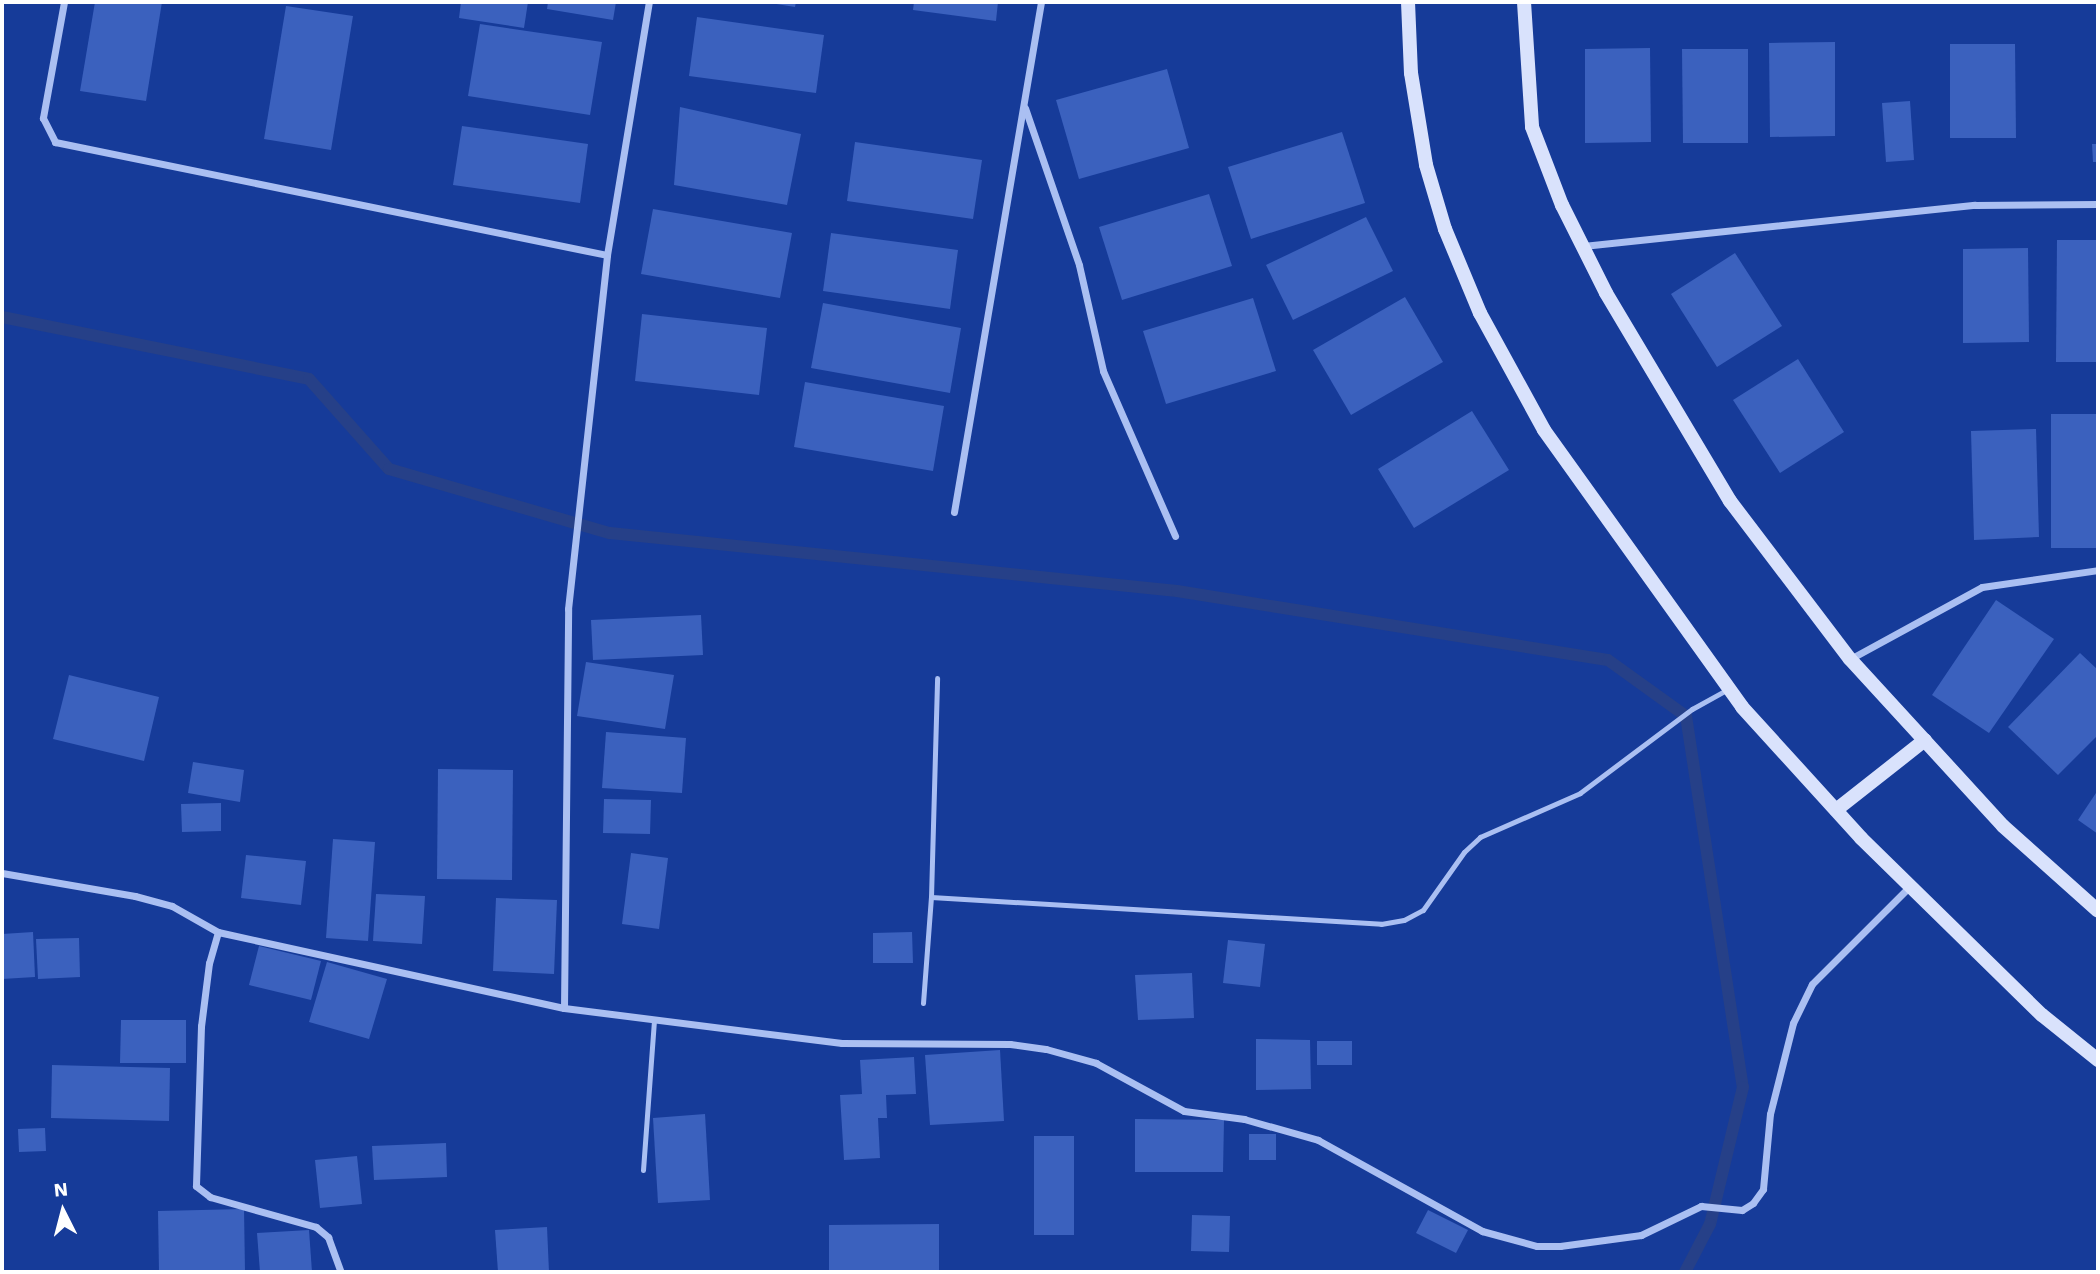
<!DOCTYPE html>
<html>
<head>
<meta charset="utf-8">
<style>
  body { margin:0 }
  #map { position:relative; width:2100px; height:1274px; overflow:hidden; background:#163b99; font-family:"Work Sans",sans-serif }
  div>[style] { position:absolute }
  .stream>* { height:12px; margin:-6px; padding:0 6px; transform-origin:6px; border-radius:6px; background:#264088 }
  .building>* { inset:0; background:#3b61be }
  .lane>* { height:5px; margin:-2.5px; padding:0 2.5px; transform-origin:2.5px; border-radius:2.5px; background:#aabff2 }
  .street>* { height:7px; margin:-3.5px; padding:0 3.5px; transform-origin:3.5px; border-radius:3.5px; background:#aabff2 }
  .secondary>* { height:14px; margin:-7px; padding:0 7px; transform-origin:7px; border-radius:7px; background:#d9e2fc }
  span { translate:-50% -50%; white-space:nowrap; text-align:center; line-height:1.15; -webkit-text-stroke:6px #163b99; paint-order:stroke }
  .frame { position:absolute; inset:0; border:4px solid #fff; pointer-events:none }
  .north { position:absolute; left:28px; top:1176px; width:70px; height:70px; -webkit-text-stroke:5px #163b99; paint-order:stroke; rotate:354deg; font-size:19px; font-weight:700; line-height:28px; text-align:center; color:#fff }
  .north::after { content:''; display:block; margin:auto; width:24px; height:32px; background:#fff; clip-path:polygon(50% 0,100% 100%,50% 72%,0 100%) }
</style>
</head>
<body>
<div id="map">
  <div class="stream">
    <div style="left:2px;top:317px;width:313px;rotate:11.4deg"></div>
    <div style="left:309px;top:379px;width:120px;rotate:48.4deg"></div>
    <div style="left:389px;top:469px;width:230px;rotate:16.2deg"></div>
    <div style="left:610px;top:533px;width:570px;rotate:5.84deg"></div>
    <div style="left:1177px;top:591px;width:436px;rotate:9.1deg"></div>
    <div style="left:1608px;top:660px;width:96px;rotate:35.7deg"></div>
    <div style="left:1686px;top:716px;width:375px;rotate:81.3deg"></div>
    <div style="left:1743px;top:1087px;width:141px;rotate:103.5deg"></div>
    <div style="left:1710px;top:1224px;width:54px;rotate:117.5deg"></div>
  </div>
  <div class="building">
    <div style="clip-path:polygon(95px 2px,162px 2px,146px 101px,80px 91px)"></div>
    <div style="clip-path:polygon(461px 2px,528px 2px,524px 28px,459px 18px)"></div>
    <div style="clip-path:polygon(548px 2px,616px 2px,613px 20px,547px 9px)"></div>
    <div style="clip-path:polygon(764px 2px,796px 2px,795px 7px)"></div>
    <div style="clip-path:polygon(914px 2px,998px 2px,996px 21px,913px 10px)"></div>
    <div style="clip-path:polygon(286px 6px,353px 16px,331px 150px,264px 139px)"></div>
    <div style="clip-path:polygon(697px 17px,824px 35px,816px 93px,689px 76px)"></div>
    <div style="clip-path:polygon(480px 24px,602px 42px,590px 115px,468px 96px)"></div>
    <div style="clip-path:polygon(1835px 42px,1835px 136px,1770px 137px,1769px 43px)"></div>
    <div style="clip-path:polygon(1950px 44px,2015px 44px,2016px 138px,1950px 138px)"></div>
    <div style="clip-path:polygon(1650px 48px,1651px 142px,1585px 143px,1585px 49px)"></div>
    <div style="clip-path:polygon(1682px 49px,1748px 49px,1748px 143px,1683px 143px)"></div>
    <div style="clip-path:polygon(1167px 69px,1189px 148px,1079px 179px,1056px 100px)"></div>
    <div style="clip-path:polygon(1910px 101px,1914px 160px,1886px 162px,1882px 103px)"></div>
    <div style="clip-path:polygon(680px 107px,801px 134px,787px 205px,674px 185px)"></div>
    <div style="clip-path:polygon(462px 126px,588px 144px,580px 203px,453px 185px)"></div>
    <div style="clip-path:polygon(1342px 132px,1365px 203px,1251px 239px,1228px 167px)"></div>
    <div style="clip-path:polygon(855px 142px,982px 160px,973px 219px,847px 201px)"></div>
    <div style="clip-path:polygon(2092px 144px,2098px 144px,2098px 162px,2093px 162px)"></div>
    <div style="clip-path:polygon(1209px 194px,1232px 266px,1122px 300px,1099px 227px)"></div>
    <div style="clip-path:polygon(653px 209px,792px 233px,780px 298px,641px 274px)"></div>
    <div style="clip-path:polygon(1366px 217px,1393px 271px,1293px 320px,1266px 265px)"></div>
    <div style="clip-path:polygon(831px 233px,958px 250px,950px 309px,823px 291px)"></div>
    <div style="clip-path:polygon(2057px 240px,2098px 240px,2098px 362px,2056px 362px)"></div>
    <div style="clip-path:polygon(2028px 248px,2029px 342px,1963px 343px,1963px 249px)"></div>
    <div style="clip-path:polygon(1735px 253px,1782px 326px,1717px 367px,1671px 294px)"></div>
    <div style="clip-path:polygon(1405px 297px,1443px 362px,1351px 415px,1313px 350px)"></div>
    <div style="clip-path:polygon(1253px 298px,1276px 371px,1166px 404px,1143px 331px)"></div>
    <div style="clip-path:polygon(823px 303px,961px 328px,950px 393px,811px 368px)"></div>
    <div style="clip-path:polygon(642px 314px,767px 328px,759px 395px,635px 381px)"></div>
    <div style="clip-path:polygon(1798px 359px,1844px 432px,1780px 473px,1733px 400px)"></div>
    <div style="clip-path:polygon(805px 382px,944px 406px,933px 471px,794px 447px)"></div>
    <div style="clip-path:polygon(1472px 411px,1509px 470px,1414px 528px,1378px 469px)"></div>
    <div style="clip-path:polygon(2051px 414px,2098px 414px,2098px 548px,2051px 548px)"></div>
    <div style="clip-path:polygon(2036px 429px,2039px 537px,1974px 540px,1971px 431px)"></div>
    <div style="clip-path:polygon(1996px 600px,2054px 639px,1989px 733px,1932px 695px)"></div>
    <div style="clip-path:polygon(701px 615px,703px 655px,593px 660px,591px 620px)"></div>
    <div style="clip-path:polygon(2080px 653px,2098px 670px,2098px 735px,2058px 775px,2008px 727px)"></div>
    <div style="clip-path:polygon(586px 662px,674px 675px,665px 729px,577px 716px)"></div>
    <div style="clip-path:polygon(69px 675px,159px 697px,144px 761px,53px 739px)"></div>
    <div style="clip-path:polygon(606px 732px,686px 738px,682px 793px,602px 788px)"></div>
    <div style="clip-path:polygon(193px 762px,244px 770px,240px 802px,188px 793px)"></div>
    <div style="clip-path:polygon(438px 769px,513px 770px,512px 880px,437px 879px)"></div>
    <div style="clip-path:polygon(2098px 790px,2098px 834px,2078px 820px)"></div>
    <div style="clip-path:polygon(604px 799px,651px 800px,650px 834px,603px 833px)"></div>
    <div style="clip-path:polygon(221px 803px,221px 831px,182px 832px,181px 804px)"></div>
    <div style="clip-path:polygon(333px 839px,375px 842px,368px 941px,326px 938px)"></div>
    <div style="clip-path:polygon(631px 853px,668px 858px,659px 929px,622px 924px)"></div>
    <div style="clip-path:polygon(246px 855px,306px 861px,301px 905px,241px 898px)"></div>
    <div style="clip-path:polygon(376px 894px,425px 896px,422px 944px,373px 941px)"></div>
    <div style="clip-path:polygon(496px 898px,557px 900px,554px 974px,493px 971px)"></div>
    <div style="clip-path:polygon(33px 932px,35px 977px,2px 979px,2px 934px)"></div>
    <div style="clip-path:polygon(912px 932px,913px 963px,873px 963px,873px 933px)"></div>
    <div style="clip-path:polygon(79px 938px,80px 977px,38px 979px,36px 939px)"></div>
    <div style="clip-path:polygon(1228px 940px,1265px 944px,1260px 987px,1223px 983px)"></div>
    <div style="clip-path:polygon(259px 946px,321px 961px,311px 1000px,249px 985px)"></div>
    <div style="clip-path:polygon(327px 962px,387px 979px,369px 1039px,309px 1022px)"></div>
    <div style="clip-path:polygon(1192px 973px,1194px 1018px,1138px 1020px,1135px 975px)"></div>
    <div style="clip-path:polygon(121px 1020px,186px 1020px,186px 1063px,120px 1063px)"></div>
    <div style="clip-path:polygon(1256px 1039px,1310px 1040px,1311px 1089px,1256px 1090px)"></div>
    <div style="clip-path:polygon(1317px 1041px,1352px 1041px,1352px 1065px,1317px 1065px)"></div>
    <div style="clip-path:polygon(1000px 1050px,1004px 1121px,930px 1125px,925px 1055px)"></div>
    <div style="clip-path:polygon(914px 1057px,916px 1094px,886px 1095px,887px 1118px,878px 1118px,880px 1158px,844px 1160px,840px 1095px,862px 1094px,860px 1060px)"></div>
    <div style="clip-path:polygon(52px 1065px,170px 1068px,169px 1121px,51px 1118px)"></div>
    <div style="clip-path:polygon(705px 1114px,710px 1200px,658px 1203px,653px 1118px)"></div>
    <div style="clip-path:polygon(1135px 1119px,1224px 1120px,1223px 1172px,1135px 1172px)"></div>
    <div style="clip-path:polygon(45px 1128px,46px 1151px,19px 1152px,18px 1129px)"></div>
    <div style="clip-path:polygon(1249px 1134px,1276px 1134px,1276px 1160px,1249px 1160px)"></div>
    <div style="clip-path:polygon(1034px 1136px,1074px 1136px,1074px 1235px,1034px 1235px)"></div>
    <div style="clip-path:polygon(446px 1143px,447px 1177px,374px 1180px,372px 1146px)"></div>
    <div style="clip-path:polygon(357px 1156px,362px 1204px,320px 1208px,315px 1160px)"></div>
    <div style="clip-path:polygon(244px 1209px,245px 1272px,159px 1272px,158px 1211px)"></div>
    <div style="clip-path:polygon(1428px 1210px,1468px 1230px,1456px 1253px,1416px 1233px)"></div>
    <div style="clip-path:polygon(1192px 1215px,1230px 1216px,1229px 1252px,1191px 1251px)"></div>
    <div style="clip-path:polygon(939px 1224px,939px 1272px,829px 1272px,829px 1225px)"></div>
    <div style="clip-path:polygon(547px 1227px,549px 1272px,498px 1272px,495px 1230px)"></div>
    <div style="clip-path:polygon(309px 1230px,312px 1272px,260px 1272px,257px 1233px)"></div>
  </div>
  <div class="lane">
    <div style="left:931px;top:897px;width:451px;rotate:3.4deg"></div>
    <div style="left:1381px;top:924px;width:23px;rotate:-10deg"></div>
    <div style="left:1404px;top:920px;width:21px;rotate:-28deg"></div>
    <div style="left:1423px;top:910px;width:71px;rotate:-54.7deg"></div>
    <div style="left:1464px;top:852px;width:22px;rotate:-43deg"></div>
    <div style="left:1480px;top:837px;width:109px;rotate:-23.7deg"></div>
    <div style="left:1580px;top:793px;width:140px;rotate:-36.9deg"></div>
    <div style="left:1692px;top:709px;width:39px;rotate:-29deg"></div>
    <div style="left:923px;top:1003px;width:106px;rotate:-85.7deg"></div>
    <div style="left:931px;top:897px;width:219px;rotate:-88.4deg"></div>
    <div style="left:643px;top:1170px;width:150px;rotate:-85.8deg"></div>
  </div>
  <div class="street">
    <div style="left:64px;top:2px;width:118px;rotate:100.3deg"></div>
    <div style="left:43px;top:118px;width:27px;rotate:63deg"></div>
    <div style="left:55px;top:142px;width:563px;rotate:11.57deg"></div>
    <div style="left:1025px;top:108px;width:166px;rotate:71deg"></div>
    <div style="left:1079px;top:265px;width:109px;rotate:77.2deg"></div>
    <div style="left:1103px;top:371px;width:180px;rotate:66.4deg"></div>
    <div style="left:1583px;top:246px;width:394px;rotate:-6deg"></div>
    <div style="left:1975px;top:205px;width:123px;rotate:-0.5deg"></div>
    <div style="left:954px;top:512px;width:517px;rotate:-80.32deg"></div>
    <div style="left:1850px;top:659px;width:150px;rotate:-28.6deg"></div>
    <div style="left:1982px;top:587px;width:117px;rotate:-8.3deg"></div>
    <div style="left:2px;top:873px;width:135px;rotate:9.8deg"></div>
    <div style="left:135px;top:896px;width:38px;rotate:15deg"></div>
    <div style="left:172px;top:906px;width:53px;rotate:29.5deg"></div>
    <div style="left:218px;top:932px;width:354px;rotate:12.4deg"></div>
    <div style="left:564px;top:1008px;width:280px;rotate:7.2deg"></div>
    <div style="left:842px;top:1043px;width:168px;rotate:0.3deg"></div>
    <div style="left:1010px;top:1044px;width:36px;rotate:8deg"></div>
    <div style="left:1046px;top:1049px;width:52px;rotate:15.6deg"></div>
    <div style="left:1096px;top:1063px;width:100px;rotate:28.6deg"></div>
    <div style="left:1184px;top:1111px;width:61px;rotate:7.6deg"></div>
    <div style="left:1244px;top:1119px;width:77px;rotate:15.8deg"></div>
    <div style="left:1318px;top:1140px;width:188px;rotate:29deg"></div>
    <div style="left:1482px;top:1231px;width:57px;rotate:15.3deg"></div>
    <div style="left:1537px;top:1246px;width:23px"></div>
    <div style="left:1560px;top:1246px;width:82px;rotate:-7.7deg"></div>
    <div style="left:1641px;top:1235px;width:67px;rotate:-25.8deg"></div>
    <div style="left:1701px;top:1206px;width:41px;rotate:5.6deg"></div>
    <div style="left:1742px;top:1210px;width:13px;rotate:-32deg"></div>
    <div style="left:1753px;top:1203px;width:17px;rotate:-54deg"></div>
    <div style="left:1763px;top:1189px;width:75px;rotate:-84.7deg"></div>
    <div style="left:1770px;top:1114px;width:94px;rotate:-75.8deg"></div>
    <div style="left:1793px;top:1023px;width:43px;rotate:-64deg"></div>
    <div style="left:1812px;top:984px;width:139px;rotate:-45deg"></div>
    <div style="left:218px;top:932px;width:32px;rotate:106deg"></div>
    <div style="left:209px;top:963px;width:64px;rotate:97.2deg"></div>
    <div style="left:201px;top:1026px;width:160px;rotate:91.8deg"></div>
    <div style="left:196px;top:1186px;width:18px;rotate:38deg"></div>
    <div style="left:210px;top:1197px;width:110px;rotate:15.8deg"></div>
    <div style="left:316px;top:1227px;width:16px;rotate:40deg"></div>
    <div style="left:328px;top:1237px;width:37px;rotate:70deg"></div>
    <div style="left:564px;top:1008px;width:399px;rotate:-89.4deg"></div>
    <div style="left:568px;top:609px;width:356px;rotate:-83.7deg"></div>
    <div style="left:607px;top:255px;width:256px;rotate:-80.6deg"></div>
  </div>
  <div class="secondary">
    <div style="left:1408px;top:2px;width:71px;rotate:87.6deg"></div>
    <div style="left:1411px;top:73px;width:93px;rotate:80.7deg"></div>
    <div style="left:1426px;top:165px;width:67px;rotate:73.5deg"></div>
    <div style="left:1445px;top:229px;width:91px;rotate:67.4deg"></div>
    <div style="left:1480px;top:313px;width:133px;rotate:61.3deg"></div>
    <div style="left:1544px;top:430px;width:340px;rotate:54.4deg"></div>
    <div style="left:1742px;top:707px;width:177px;rotate:47.7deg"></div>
    <div style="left:1861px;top:838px;width:253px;rotate:44.4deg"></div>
    <div style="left:2042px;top:1015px;width:72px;rotate:38.8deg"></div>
    <div style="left:1524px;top:2px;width:125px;rotate:86.3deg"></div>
    <div style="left:1532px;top:127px;width:84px;rotate:69deg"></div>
    <div style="left:1562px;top:205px;width:98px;rotate:63.4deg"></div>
    <div style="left:1606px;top:293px;width:242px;rotate:59.2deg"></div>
    <div style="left:1730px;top:501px;width:198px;rotate:52.8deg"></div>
    <div style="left:1850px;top:659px;width:226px;rotate:47.5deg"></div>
    <div style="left:2003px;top:826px;width:127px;rotate:41.8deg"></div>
    <div style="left:1836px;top:810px;width:113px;rotate:-38.2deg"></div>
  </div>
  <div class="frame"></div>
  <div class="north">N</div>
</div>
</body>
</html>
